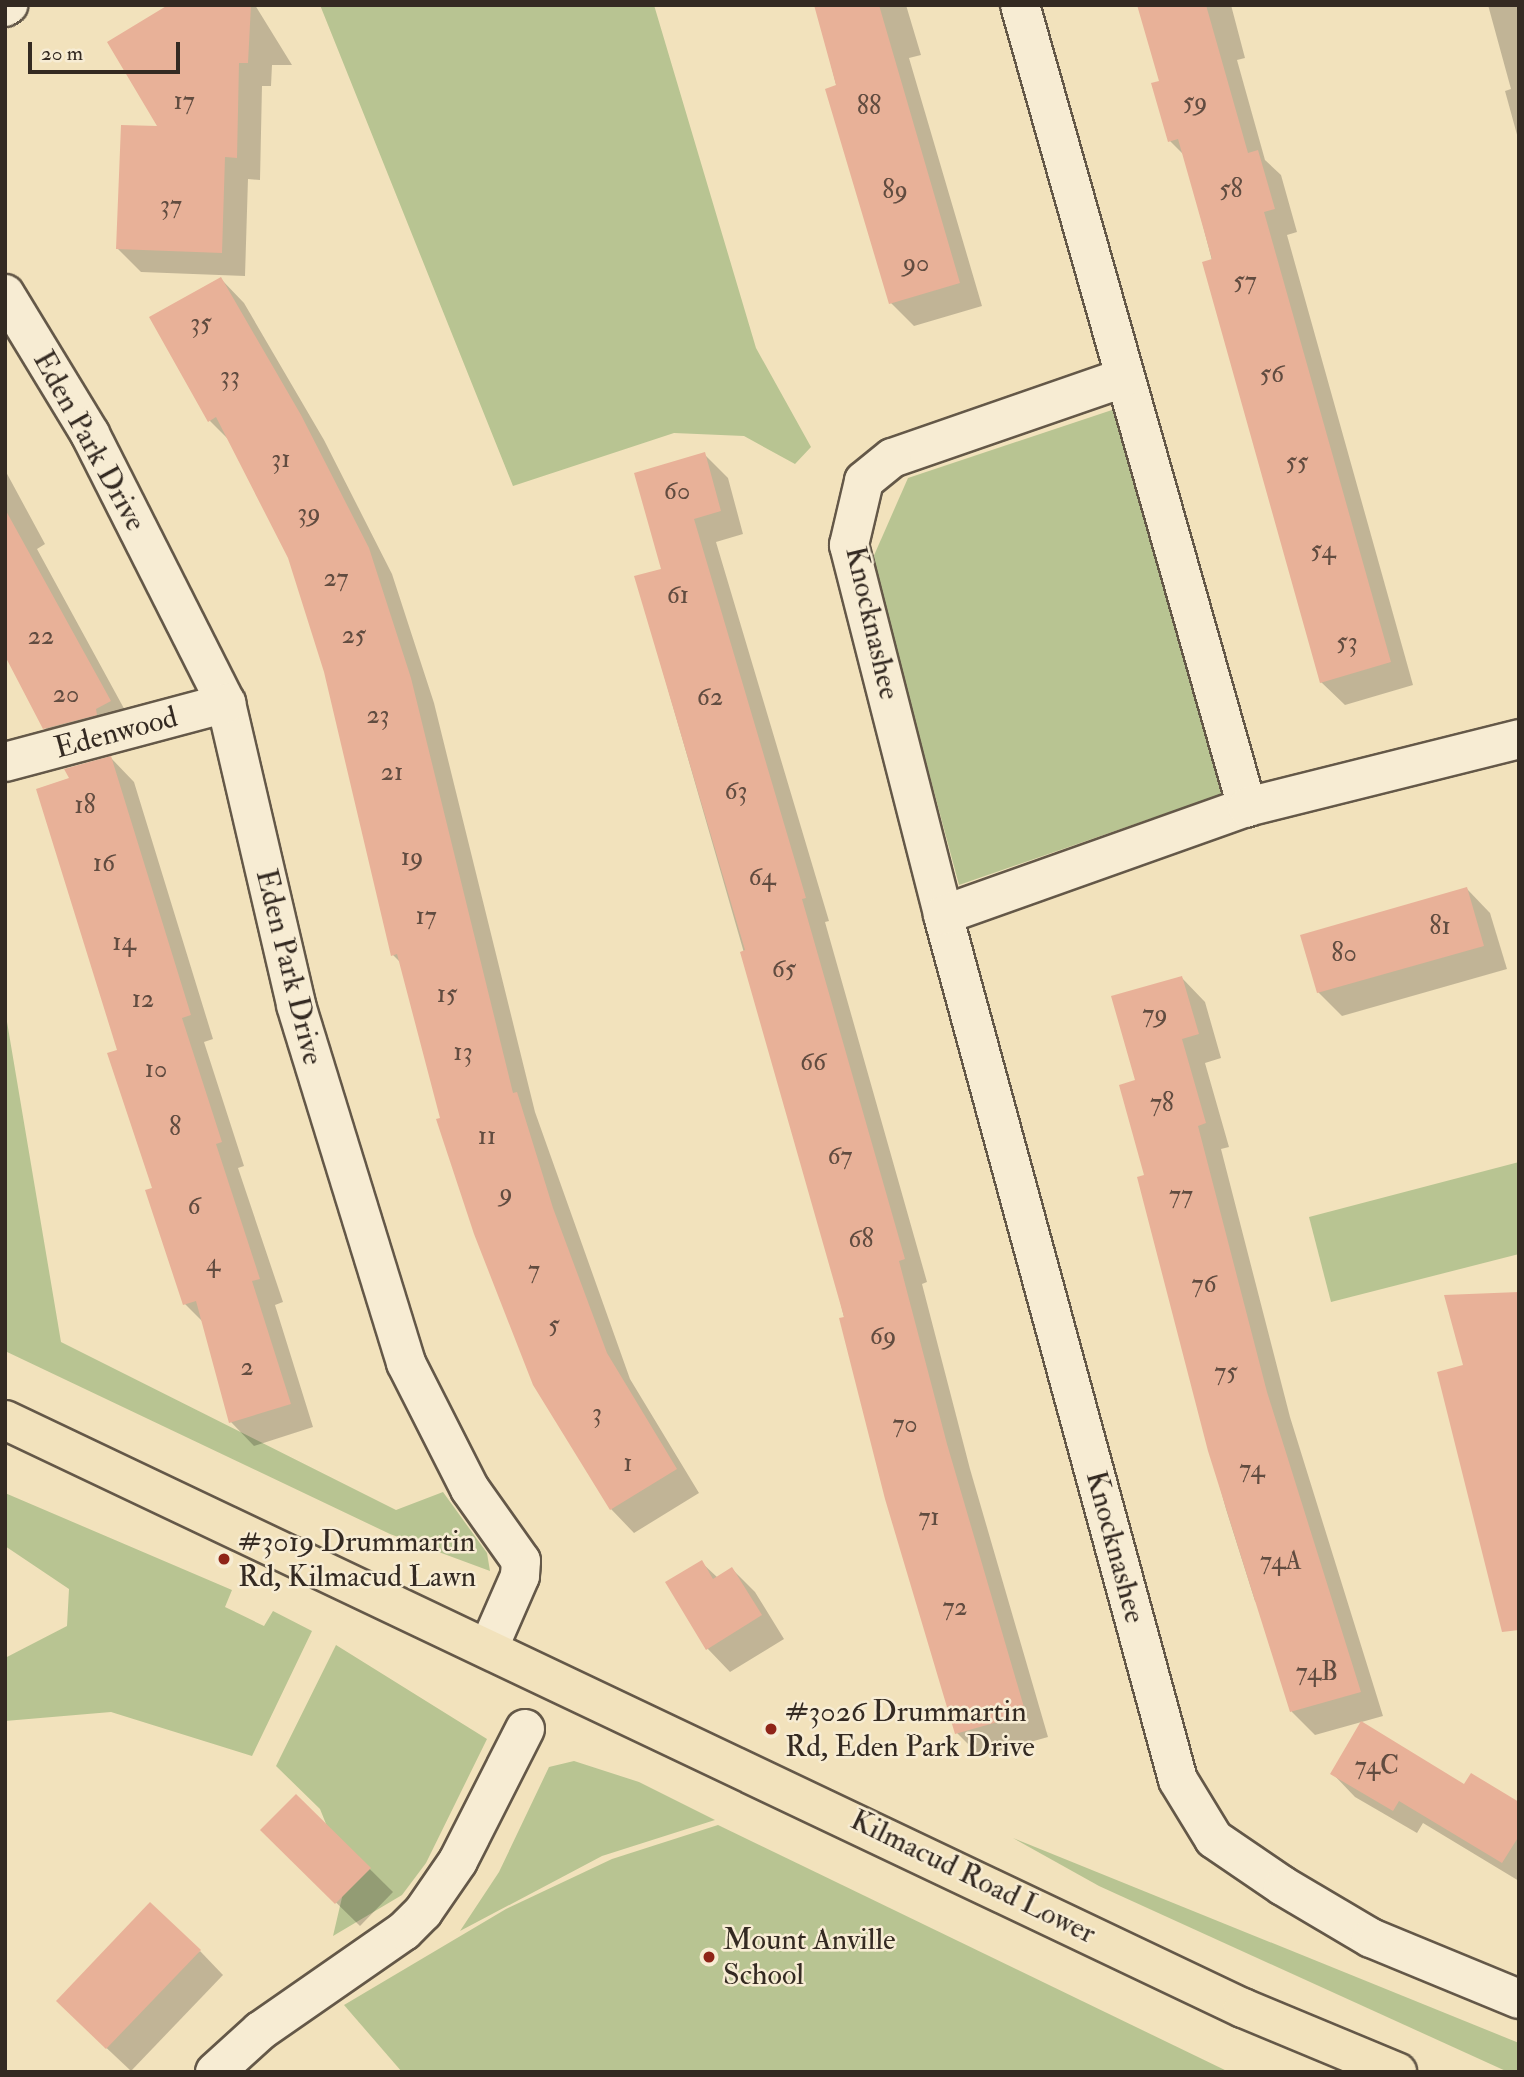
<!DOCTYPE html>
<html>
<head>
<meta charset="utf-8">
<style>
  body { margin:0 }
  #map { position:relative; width:1524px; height:2077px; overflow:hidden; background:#f2e2bc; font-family:"IM FELL Double Pica",serif }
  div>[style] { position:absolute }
  .green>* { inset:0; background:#b8c492 }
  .shadow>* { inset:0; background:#0003 }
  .building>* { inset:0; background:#e8b198 }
  .roads { filter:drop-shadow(2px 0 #645848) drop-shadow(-2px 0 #645848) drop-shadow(0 2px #645848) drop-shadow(0 -2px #645848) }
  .minor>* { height:38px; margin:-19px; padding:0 19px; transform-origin:19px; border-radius:19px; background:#f7ecd3 }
  .major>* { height:38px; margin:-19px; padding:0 19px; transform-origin:19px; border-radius:19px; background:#f2e2bc }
  .dots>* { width:19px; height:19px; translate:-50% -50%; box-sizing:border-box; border:4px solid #f7ecd3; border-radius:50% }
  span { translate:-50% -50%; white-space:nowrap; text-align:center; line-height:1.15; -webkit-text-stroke:5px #f7ecd3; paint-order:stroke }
  .number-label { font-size:26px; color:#614c40 }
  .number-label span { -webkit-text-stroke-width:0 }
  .street-label { font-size:30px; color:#342a22 }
  .poi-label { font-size:30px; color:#342a22 }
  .left { translate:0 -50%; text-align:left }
  .frame { position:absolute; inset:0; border:7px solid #342a22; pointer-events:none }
  .scale { position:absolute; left:28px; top:42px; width:152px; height:32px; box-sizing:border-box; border:4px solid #342a22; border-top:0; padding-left:9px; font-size:21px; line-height:24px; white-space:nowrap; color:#342a22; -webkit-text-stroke:5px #f7ecd3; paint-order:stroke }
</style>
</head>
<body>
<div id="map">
  <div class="green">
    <div style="clip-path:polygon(320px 5px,654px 5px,756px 348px,811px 447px,795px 464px,744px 436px,674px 433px,513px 486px)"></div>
    <div style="clip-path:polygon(1115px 409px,1239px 788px,959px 885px,872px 560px,908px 478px)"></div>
    <div style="clip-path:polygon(5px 1010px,61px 1342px,396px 1510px,443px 1492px,487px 1553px,490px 1571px,390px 1534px,5px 1351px)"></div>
    <div style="clip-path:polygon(1519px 1162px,1519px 1254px,1331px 1302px,1309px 1217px)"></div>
    <div style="clip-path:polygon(5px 1493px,232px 1590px,225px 1607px,264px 1626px,273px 1611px,312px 1631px,252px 1756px,111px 1712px,5px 1721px,5px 1658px,67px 1626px,69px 1589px,5px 1546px)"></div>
    <div style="clip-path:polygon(336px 1645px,487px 1739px,426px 1863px,402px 1895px,333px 1936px,347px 1876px,320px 1809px,276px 1766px)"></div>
    <div style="clip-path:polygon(574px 1761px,639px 1782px,715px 1820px,602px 1856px,460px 1931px,499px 1872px,549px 1767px)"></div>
    <div style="clip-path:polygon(718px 1825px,805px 1867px,1229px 2072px,402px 2072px,344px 2005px,506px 1909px,612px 1859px)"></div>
    <div style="clip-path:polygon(1013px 1838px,1519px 2043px,1519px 2072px,1508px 2072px,1099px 1886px)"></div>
  </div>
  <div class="shadow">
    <div style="clip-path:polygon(205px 5px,255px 5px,292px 65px,272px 65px,271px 86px,262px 86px,260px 180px,248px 179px,245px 276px,141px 272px,118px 249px)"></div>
    <div style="clip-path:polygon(816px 5px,906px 5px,921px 55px,909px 58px,982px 306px,914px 326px,891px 303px)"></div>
    <div style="clip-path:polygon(1140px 5px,1231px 5px,1245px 58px,1237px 60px,1265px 160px,1281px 175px,1297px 232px,1287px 235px,1413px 685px,1345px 705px,1321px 682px,1185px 156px,1170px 141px,1161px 83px)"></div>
    <div style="clip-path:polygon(1488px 5px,1519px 5px,1519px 142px,1505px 91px,1511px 89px)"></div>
    <div style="clip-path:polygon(221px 279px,244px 303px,324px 440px,392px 574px,434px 703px,535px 1112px,630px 1379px,699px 1493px,634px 1533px,611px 1509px,442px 1119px,401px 963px,393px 955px,326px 671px,290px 557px,230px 441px,210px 421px)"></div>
    <div style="clip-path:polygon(704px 454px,728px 478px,743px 534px,716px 542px,829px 921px,825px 922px,927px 1282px,922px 1284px,970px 1469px,1048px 1737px,980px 1756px,957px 1733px,887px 1499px,821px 1220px,636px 578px,663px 570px)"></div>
    <div style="clip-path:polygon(5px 470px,45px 544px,37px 549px,133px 725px,68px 752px,45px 728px,5px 653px)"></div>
    <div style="clip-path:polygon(111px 758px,134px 782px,213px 1039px,204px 1042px,244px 1166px,238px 1168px,283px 1302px,275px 1305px,313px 1427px,254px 1446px,231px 1422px,203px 1322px,185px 1304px,119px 1051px,71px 779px)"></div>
    <div style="clip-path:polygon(1467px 889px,1490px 913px,1507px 969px,1342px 1016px,1318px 992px)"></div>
    <div style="clip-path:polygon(1182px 978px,1205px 1002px,1221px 1058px,1205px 1063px,1229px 1147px,1221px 1149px,1290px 1417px,1383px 1716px,1315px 1735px,1292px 1712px,1262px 1608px,1255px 1601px,1226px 1509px,1184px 1355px,1146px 1176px,1137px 1081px)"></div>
    <div style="clip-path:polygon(701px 1562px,718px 1578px,732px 1569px,755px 1592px,784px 1639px,730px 1672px,707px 1648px)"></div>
    <div style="clip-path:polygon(1332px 1773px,1465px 1786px,1519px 1804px,1519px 1881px,1423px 1823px,1417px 1833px,1355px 1797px)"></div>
    <div style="clip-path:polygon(296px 1796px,393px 1892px,360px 1926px,262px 1830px)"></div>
    <div style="clip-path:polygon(200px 1951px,223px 1975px,131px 2071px,81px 2024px)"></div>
  </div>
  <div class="building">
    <div style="clip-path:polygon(168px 5px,251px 5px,248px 63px,239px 63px,237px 158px,225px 157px,222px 253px,116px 249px,121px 125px,157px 126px,107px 42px)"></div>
    <div style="clip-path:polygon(814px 5px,879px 5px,960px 283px,889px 304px,825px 89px,836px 85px)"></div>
    <div style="clip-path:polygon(1137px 5px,1206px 5px,1248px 153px,1258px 150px,1275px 209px,1264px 212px,1391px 662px,1320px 683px,1202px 262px,1212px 259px,1178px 139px,1168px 142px,1151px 83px,1159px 81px)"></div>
    <div style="clip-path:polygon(221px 277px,301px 415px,369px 548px,411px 678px,513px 1093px,517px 1092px,553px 1208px,607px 1353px,677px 1469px,610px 1510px,533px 1385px,474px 1234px,436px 1119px,440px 1118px,397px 954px,391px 956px,324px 672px,288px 558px,216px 417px,208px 422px,149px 317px)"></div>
    <div style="clip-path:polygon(705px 452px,721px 511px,694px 519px,806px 898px,802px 899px,905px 1259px,899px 1261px,947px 1444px,1026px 1714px,955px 1734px,885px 1499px,839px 1318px,844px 1317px,740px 952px,745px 950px,634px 576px,661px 569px,634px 473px)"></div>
    <div style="clip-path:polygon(5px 509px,111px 701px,96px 709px,97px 715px,43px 729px,5px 656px)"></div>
    <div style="clip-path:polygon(111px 756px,191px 1015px,182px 1018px,222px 1142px,216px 1144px,260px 1279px,252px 1281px,291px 1404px,229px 1423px,196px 1301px,183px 1305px,145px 1190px,152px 1188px,107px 1053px,117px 1050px,36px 789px,69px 778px,64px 769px)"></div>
    <div style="clip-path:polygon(1467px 887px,1484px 946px,1317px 993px,1300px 935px)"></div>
    <div style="clip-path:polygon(1182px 976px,1199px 1034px,1182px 1039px,1206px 1123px,1198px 1126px,1267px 1392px,1361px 1692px,1290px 1712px,1208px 1451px,1137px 1177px,1144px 1175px,1119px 1085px,1135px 1080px,1111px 996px)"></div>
    <div style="clip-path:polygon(1519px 1292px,1519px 1630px,1502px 1632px,1437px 1372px,1463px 1365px,1444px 1295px)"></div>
    <div style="clip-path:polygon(702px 1560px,713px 1579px,732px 1567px,762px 1615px,706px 1650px,665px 1582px)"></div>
    <div style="clip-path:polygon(1361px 1721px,1464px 1784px,1471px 1773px,1519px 1802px,1519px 1836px,1502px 1863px,1399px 1801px,1393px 1811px,1330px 1774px)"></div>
    <div style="clip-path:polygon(296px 1794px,371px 1868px,335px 1904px,260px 1830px)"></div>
    <div style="clip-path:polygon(150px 1902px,201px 1950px,106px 2049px,56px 2001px)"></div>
  </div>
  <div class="roads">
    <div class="minor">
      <div style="left:1020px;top:5px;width:834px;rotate:74.2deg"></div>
      <div style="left:5px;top:7px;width:4px;rotate:-34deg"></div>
      <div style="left:5px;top:294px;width:164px;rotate:58.7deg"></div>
      <div style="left:90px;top:434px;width:301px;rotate:63.2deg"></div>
      <div style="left:226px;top:703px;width:310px;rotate:76.9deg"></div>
      <div style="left:296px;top:1005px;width:375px;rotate:72.9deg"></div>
      <div style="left:406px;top:1363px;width:141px;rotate:63.1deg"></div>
      <div style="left:470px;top:1489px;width:88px;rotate:54.7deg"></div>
      <div style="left:521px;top:1561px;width:15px;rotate:94deg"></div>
      <div style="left:520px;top:1576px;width:77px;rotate:113.6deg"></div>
      <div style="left:1123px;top:378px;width:244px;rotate:160.9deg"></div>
      <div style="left:892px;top:458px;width:36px;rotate:141deg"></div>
      <div style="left:864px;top:481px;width:66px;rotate:103.2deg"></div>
      <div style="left:849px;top:545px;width:382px;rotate:75.7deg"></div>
      <div style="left:943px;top:915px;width:896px;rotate:74.8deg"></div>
      <div style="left:1178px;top:1780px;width:69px;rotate:58.6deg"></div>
      <div style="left:1214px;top:1839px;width:83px;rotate:34.3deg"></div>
      <div style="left:1283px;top:1886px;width:102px;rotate:30.6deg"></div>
      <div style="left:1371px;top:1938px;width:160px;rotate:22.4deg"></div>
      <div style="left:5px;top:762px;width:229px;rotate:-14.9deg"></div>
      <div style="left:943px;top:915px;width:323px;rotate:-19.6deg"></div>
      <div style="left:1247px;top:807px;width:280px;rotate:-14deg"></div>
      <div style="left:215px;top:2072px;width:61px;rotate:-42.3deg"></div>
      <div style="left:260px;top:2031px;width:175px;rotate:-34.8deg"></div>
      <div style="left:404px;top:1931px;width:27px;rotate:-45deg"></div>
      <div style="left:423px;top:1912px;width:62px;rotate:-55.5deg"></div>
      <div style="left:458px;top:1861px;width:148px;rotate:-63.1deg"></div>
    </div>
    <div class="major">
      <div style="left:5px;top:1420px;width:1371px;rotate:25.41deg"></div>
      <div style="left:1243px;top:2008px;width:167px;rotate:22.6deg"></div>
    </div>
  </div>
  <div class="dots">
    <div style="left:224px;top:1559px;background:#8f2418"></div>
    <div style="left:771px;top:1729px;background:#8f2418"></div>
    <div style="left:709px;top:1957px;background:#8f2418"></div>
  </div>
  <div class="number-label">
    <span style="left:184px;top:102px">17</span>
    <span style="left:1195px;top:103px">59</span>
    <span style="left:869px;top:107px">88</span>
    <span style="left:1231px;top:190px">58</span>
    <span style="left:895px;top:191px">89</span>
    <span style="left:171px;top:206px">37</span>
    <span style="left:916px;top:264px">90</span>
    <span style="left:1245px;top:282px">57</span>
    <span style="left:201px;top:324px">35</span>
    <span style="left:1272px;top:375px">56</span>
    <span style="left:230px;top:377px">33</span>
    <span style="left:281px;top:460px">31</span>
    <span style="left:1297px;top:463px">55</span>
    <span style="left:677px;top:492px">60</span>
    <span style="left:309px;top:514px">39</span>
    <span style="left:1323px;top:551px">54</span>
    <span style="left:336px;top:579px">27</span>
    <span style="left:678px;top:596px">61</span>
    <span style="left:354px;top:636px">25</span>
    <span style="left:41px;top:637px">22</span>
    <span style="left:1347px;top:643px">53</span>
    <span style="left:66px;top:695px">20</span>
    <span style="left:710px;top:698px">62</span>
    <span style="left:378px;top:716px">23</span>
    <span style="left:392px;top:773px">21</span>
    <span style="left:736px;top:792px">63</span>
    <span style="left:85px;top:806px">18</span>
    <span style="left:412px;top:858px">19</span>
    <span style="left:104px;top:864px">16</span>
    <span style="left:762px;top:878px">64</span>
    <span style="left:426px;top:917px">17</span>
    <span style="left:1440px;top:927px">81</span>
    <span style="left:124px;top:943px">14</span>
    <span style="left:1344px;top:954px">80</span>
    <span style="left:784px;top:970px">65</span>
    <span style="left:447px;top:995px">15</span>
    <span style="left:143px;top:1000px">12</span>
    <span style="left:1155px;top:1015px">79</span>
    <span style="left:463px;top:1053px">13</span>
    <span style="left:813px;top:1063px">66</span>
    <span style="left:156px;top:1070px">10</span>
    <span style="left:1162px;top:1104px">78</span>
    <span style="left:175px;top:1128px">8</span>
    <span style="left:487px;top:1137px">11</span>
    <span style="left:840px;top:1157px">67</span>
    <span style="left:506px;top:1194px">9</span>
    <span style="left:1181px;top:1196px">77</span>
    <span style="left:194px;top:1207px">6</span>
    <span style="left:861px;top:1240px">68</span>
    <span style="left:213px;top:1264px">4</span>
    <span style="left:534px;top:1271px">7</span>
    <span style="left:1204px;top:1285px">76</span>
    <span style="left:554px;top:1326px">5</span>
    <span style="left:883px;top:1337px">69</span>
    <span style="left:247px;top:1368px">2</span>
    <span style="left:1226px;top:1373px">75</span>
    <span style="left:597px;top:1414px">3</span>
    <span style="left:905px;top:1425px">70</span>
    <span style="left:628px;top:1464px">1</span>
    <span style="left:1252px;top:1470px">74</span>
    <span style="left:929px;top:1518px">71</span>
    <span style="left:1281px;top:1562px">74A</span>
    <span style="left:955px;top:1608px">72</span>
    <span style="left:1317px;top:1673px">74B</span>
    <span style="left:1377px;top:1767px">74C</span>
  </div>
  <div class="street-label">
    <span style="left:89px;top:441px;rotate:61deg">Eden Park Drive</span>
    <span style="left:872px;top:623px;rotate:77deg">Knocknashee</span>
    <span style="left:116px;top:733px;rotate:-15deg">Edenwood</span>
    <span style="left:289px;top:967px;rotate:76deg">Eden Park Drive</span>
    <span style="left:1115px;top:1547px;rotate:75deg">Knocknashee</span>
    <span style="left:973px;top:1877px;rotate:26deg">Kilmacud Road Lower</span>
  </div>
  <div class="poi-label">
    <span class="left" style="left:238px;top:1559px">#3019 Drummartin<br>Rd, Kilmacud Lawn</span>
    <span class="left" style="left:785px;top:1729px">#3026 Drummartin<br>Rd, Eden Park Drive</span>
    <span class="left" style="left:723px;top:1957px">Mount Anville<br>School</span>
  </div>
  <div class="frame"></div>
  <div class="scale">20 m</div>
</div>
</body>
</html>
